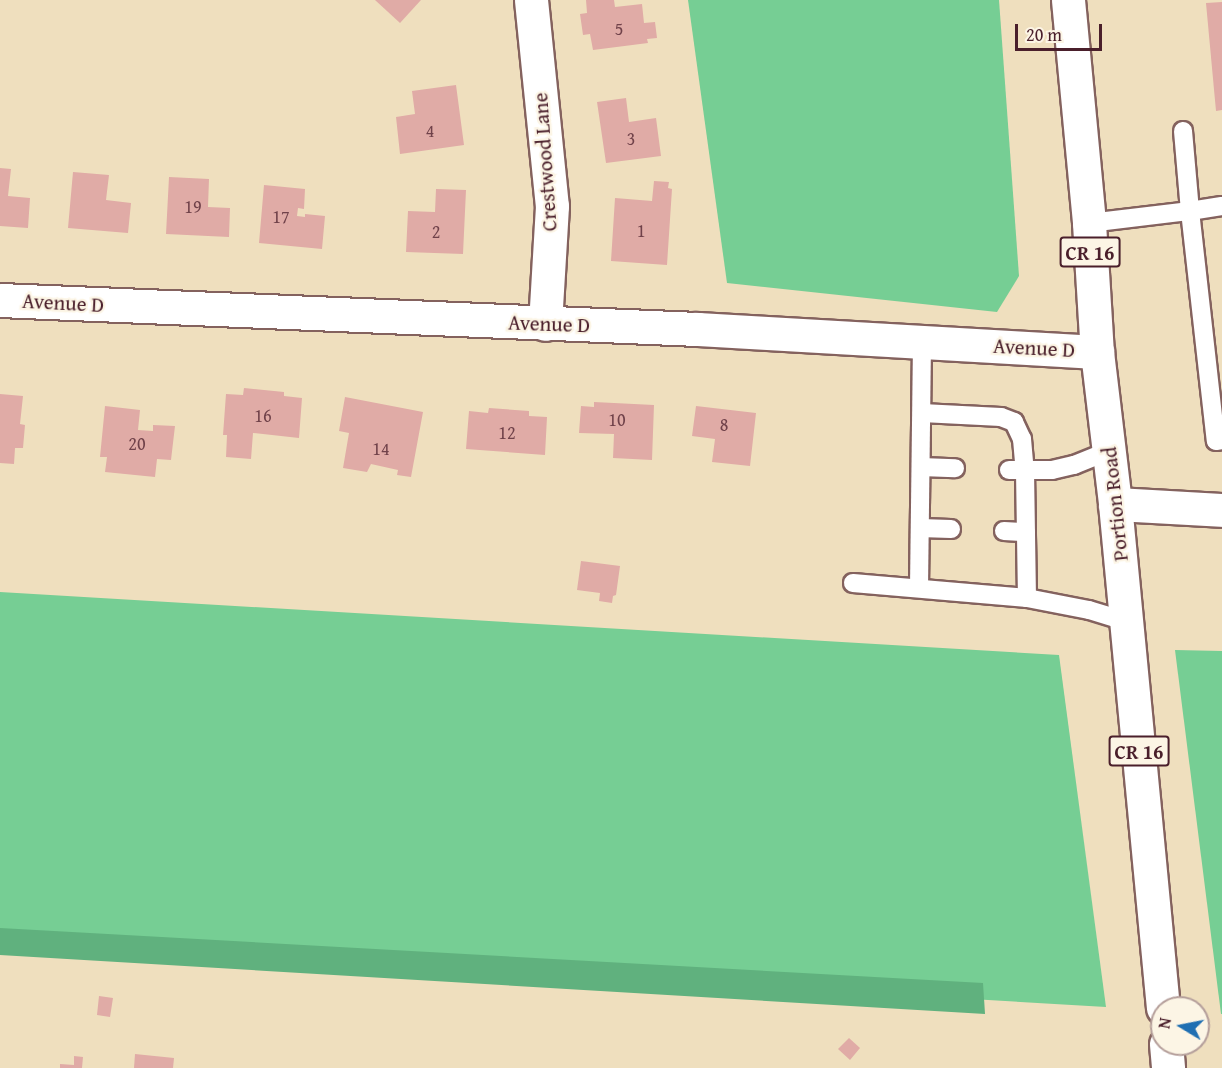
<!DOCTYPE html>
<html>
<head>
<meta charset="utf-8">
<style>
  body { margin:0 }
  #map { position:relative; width:1222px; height:1068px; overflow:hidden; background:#efdfbe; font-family:"Gentium Book Plus",serif }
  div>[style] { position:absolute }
  .green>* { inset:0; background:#76ce94 }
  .forest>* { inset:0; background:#60b17e }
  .building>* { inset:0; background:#e0aba6 }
  .roads { filter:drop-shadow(2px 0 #84625e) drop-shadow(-2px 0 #84625e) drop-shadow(0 2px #84625e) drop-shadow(0 -2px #84625e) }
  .service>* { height:18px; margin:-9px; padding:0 9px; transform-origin:9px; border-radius:9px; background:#fff }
  .minor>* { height:33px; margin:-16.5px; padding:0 16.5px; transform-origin:16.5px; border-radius:16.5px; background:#fff }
  .primary>* { height:33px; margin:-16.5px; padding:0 16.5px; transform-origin:16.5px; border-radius:16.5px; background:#fff }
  span { translate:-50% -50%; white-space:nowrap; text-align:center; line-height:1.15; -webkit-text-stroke:4.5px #fcf5e5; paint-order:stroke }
  .number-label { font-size:18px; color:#70424a }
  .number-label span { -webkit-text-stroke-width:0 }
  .shield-label span { padding:2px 4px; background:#fcf5e5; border:2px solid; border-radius:4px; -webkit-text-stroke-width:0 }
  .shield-label { font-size:20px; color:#4a1f2b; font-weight:700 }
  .street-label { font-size:21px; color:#4a1f2b }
  .north { position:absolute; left:1150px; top:996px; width:60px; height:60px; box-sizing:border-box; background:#fcf5e5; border:2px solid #b59f9b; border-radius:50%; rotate:280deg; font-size:16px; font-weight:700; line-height:24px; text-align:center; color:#4a1f2b }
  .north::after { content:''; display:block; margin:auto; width:21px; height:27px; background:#1f6fb2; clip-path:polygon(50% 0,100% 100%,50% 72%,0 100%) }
  .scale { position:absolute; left:1015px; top:24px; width:87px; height:27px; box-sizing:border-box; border:3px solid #4a1f2b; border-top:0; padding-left:8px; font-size:18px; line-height:21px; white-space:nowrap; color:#4a1f2b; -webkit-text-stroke:4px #fcf5e5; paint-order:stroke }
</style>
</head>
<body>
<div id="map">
  <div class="green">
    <div style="clip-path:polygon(688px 0,999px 0,1019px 276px,997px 312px,727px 283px)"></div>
    <div style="clip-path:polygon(0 592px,1059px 655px,1106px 1007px,0 942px)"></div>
    <div style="clip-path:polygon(1175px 650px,1222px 651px,1222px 1014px,1221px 1014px)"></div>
  </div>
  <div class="forest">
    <div style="clip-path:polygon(0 928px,983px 983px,985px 1014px,0 955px)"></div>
  </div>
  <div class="building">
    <div style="clip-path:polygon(375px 0,421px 0,400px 23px)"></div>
    <div style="clip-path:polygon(586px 0,614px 0,615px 7px,642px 4px,644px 23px,655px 22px,657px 38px,647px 39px,648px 43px,593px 50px,590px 34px,583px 35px,580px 14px,587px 13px)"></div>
    <div style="clip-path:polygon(1222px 2px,1222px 110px,1216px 111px,1206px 3px)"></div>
    <div style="clip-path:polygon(456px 85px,464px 145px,400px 154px,396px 117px,415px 114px,412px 91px)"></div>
    <div style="clip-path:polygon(626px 98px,629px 122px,656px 118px,661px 156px,606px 163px,597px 102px)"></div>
    <div style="clip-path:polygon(0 168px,11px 169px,8px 196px,30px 198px,28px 228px,0 226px)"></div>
    <div style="clip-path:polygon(73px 172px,109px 175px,106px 200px,131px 203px,128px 233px,68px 228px)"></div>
    <div style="clip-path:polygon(169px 177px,209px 179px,208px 207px,230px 208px,229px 237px,166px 234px)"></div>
    <div style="clip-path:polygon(654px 181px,669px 182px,668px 188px,672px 189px,667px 265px,611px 261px,615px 198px,652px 201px)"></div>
    <div style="clip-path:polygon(264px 185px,305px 189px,304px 209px,298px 208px,297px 216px,305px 217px,305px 214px,325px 216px,322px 249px,259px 243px)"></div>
    <div style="clip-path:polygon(436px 189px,466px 190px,463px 254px,406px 252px,408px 211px,435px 212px)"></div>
    <div style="clip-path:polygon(244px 388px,284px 392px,284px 396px,302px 398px,299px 438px,253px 433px,251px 459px,226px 457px,227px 435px,223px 435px,226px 394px,243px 395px)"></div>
    <div style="clip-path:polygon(0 394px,23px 396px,20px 424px,25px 425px,23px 448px,15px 448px,14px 464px,0 463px)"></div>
    <div style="clip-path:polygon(345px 397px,423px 412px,411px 477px,397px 475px,398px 470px,371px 464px,367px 472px,343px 468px,349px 433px,339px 431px)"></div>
    <div style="clip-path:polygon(594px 402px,654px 405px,652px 460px,613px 458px,614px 434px,579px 433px,581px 406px,594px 407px)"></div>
    <div style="clip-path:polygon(105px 406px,140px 410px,138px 430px,153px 431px,153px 425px,175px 426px,171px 460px,157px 459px,155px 477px,105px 472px,107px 457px,100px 457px)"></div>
    <div style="clip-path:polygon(696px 406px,756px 413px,750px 466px,712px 462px,715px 439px,692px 436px)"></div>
    <div style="clip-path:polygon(489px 408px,529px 411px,529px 416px,547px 417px,545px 455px,466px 449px,469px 411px,488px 413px)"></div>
    <div style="clip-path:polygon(581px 561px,620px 566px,616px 595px,613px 596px,612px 603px,599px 601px,600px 593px,577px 590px)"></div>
    <div style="clip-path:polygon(99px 996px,113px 998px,110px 1017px,97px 1015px)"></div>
    <div style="clip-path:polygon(849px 1038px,860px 1048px,850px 1060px,838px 1049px)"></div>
    <div style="clip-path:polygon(135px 1054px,174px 1058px,173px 1068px,134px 1068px)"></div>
    <div style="clip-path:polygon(74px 1056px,83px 1057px,82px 1068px,60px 1068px,60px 1064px,74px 1065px)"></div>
  </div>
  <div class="roads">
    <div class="service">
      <div style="left:1183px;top:131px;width:80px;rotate:85deg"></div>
      <div style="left:1190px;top:211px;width:32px;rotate:-9deg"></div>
      <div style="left:1089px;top:223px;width:102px;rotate:-6.8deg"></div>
      <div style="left:1190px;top:211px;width:231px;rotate:83.6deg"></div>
      <div style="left:1216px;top:441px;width:6px;rotate:-9deg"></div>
      <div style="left:922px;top:413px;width:79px;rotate:2.9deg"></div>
      <div style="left:1001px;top:417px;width:14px;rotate:21deg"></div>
      <div style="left:1014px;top:422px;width:19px;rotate:65deg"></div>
      <div style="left:1022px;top:439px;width:32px;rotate:85deg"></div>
      <div style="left:1025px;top:471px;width:127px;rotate:89.1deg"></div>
      <div style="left:921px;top:467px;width:34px;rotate:2deg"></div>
      <div style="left:1009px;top:470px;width:43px"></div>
      <div style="left:1052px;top:470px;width:23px;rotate:-13deg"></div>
      <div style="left:1074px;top:465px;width:38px;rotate:-22deg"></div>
      <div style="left:920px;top:528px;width:31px;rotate:2deg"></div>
      <div style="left:1004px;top:531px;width:22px;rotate:3deg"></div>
      <div style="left:853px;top:583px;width:175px;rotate:4.9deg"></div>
      <div style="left:1027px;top:598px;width:63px;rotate:11deg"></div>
      <div style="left:1089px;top:610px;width:39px;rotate:17deg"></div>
      <div style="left:919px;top:588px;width:246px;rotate:-89.3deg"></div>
    </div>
    <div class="minor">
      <div style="left:531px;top:0;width:207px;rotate:84.2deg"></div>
      <div style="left:552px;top:206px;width:118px;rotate:93.4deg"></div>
      <div style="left:0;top:300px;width:698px;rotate:2.38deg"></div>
      <div style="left:697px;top:329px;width:401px;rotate:3.3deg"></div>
      <div style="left:1115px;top:504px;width:107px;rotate:3.2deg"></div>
    </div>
    <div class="primary">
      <div style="left:1068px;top:0;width:224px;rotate:84.6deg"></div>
      <div style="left:1089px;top:223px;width:129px;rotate:86.5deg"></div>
      <div style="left:1097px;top:352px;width:153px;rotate:83.2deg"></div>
      <div style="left:1115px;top:504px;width:506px;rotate:84.56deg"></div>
      <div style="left:1166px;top:1044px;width:24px;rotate:85deg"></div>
    </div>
  </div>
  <div class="number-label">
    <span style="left:619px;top:29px">5</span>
    <span style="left:430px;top:131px">4</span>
    <span style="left:631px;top:139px">3</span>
    <span style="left:193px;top:207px">19</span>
    <span style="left:281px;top:217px">17</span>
    <span style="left:641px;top:231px">1</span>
    <span style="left:436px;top:232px">2</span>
    <span style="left:263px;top:416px">16</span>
    <span style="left:617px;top:420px">10</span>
    <span style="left:724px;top:425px">8</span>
    <span style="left:507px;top:433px">12</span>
    <span style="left:137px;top:444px">20</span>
    <span style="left:381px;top:449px">14</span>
  </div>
  <div class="shield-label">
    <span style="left:1090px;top:252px">CR 16</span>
    <span style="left:1139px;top:751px">CR 16</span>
  </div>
  <div class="street-label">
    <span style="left:545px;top:162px;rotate:-94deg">Crestwood Lane</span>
    <span style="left:63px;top:303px;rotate:3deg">Avenue D</span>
    <span style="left:549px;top:324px;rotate:2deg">Avenue D</span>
    <span style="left:1034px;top:348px;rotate:3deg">Avenue D</span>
    <span style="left:1115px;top:504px;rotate:-96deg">Portion Road</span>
  </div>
  <div class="north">N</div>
  <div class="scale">20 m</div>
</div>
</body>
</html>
